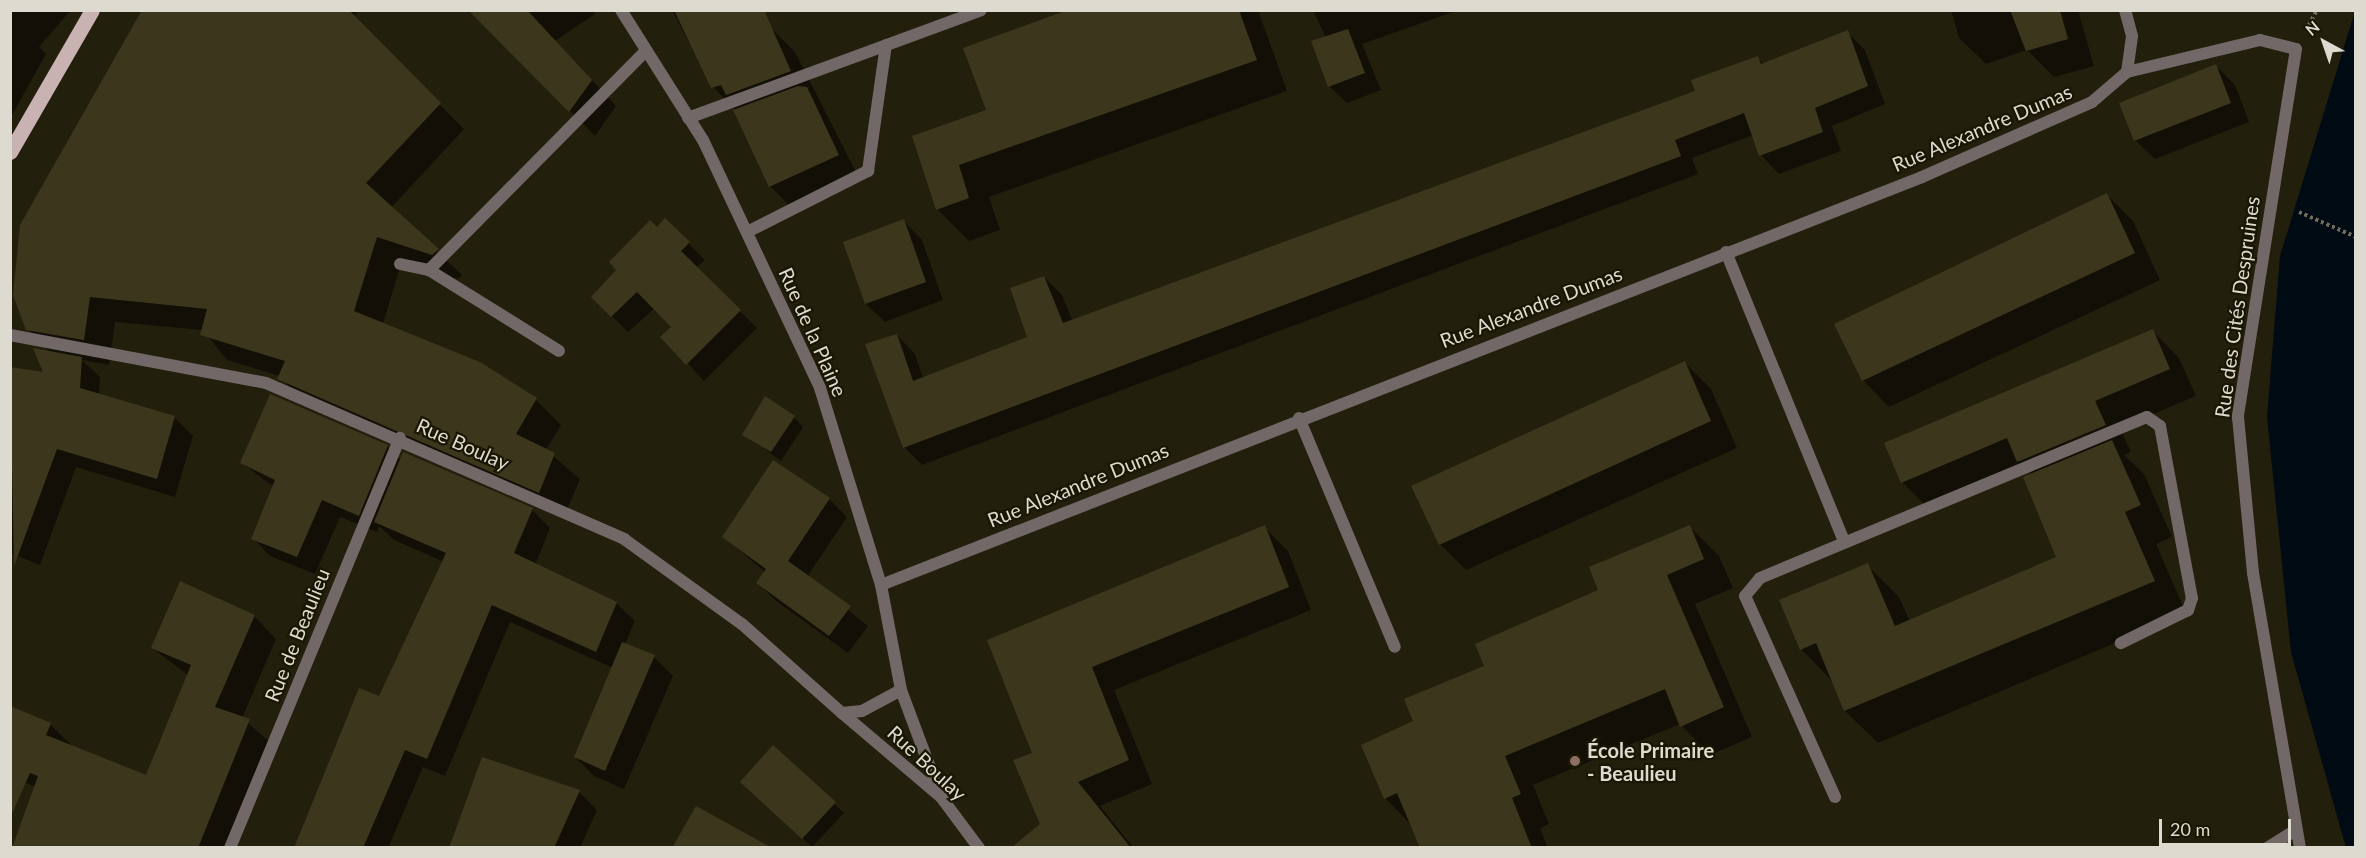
<!DOCTYPE html>
<html>
<head>
<meta charset="utf-8">
<style>
  body { margin:0 }
  #map { position:relative; width:2366px; height:858px; overflow:hidden; background:#231f0d; font-family:Lato,sans-serif }
  div>[style] { position:absolute }
  .water>* { inset:0; background:#000b13 }
  .shadow>* { inset:0; background:#0007 }
  .building>* { inset:0; background:#3c371c }
  .path>* { height:4px; margin-top:-2px; transform-origin:0; background:repeating-linear-gradient(90deg,#706d5d 0 3px,transparent 0 6px) }
  .service>* { height:12px; margin:-6px; padding:0 6px; transform-origin:6px; border-radius:6px; background:#736868 }
  .minor>* { height:12px; margin:-6px; padding:0 6px; transform-origin:6px; border-radius:6px; background:#736868 }
  .primary>* { height:15px; margin:-7.5px; padding:0 7.5px; transform-origin:7.5px; border-radius:7.5px; background:#c9b2b2 }
  .dots>* { width:16px; height:16px; translate:-50% -50%; box-sizing:border-box; border:3px solid #1a1604; border-radius:50% }
  span { translate:-50% -50%; white-space:nowrap; text-align:center; line-height:1.15; -webkit-text-stroke:4.5px #1a1604; paint-order:stroke }
  .street-label { font-size:20px; color:#dddbcf }
  .poi-label { font-size:20px; color:#dddbcf; font-weight:700 }
  .left { translate:0 -50%; text-align:left }
  .frame { position:absolute; inset:0; border:12px solid #dddbcf; pointer-events:none }
  .north { position:absolute; left:2294px; top:12px; width:60px; height:60px; -webkit-text-stroke:4px #1a1604; paint-order:stroke; rotate:320deg; font-size:16px; font-weight:700; line-height:24px; text-align:center; color:#dddbcf }
  .north::after { content:''; display:block; margin:auto; width:21px; height:27px; background:#dddbcf; clip-path:polygon(50% 0,100% 100%,50% 72%,0 100%) }
  .scale { position:absolute; left:2159px; top:819px; width:132px; height:27px; box-sizing:border-box; border:3px solid #dddbcf; border-top:0; padding-left:8px; font-size:18px; line-height:21px; white-space:nowrap; color:#dddbcf; -webkit-text-stroke:4px #1a1604; paint-order:stroke }
</style>
</head>
<body>
<div id="map">
  <div class="water">
    <div style="clip-path:polygon(2355px 11px,2356px 847px,2346px 848px,2291px 652px,2267px 417px,2280px 256px)"></div>
  </div>
  <div class="shadow">
    <div style="clip-path:polygon(10px 10px,71px 10px,39px 47px,46px 54px,10px 119px)"></div>
    <div style="clip-path:polygon(144px 10px,359px 10px,353px 17px,464px 129px,391px 208px,462px 275px,458px 279px,402px 261px,383px 324px,479px 363px,536px 400px,561px 425px,546px 450px,580px 479px,564px 517px,304px 404px,280px 376px,227px 360px,203px 330px,115px 322px,109px 365px,82px 360px,100px 377px,99px 395px,174px 417px,193px 436px,175px 497px,76px 467px,40px 565px,10px 553px,10px 369px,45px 374px,51px 353px,28px 329px)"></div>
    <div style="clip-path:polygon(470px 10px,593px 10px,595px 14px,555px 41px,616px 106px,595px 136px)"></div>
    <div style="clip-path:polygon(672px 10px,739px 10px,770px 27px,795px 52px,857px 174px,789px 205px,770px 186px,736px 111px,713px 87px)"></div>
    <div style="clip-path:polygon(1072px 10px,1258px 10px,1287px 91px,989px 197px,1000px 230px,969px 241px,937px 209px,914px 137px,987px 111px)"></div>
    <div style="clip-path:polygon(1313px 10px,1459px 10px,1362px 44px,1381px 90px,1347px 103px,1329px 86px,1326px 38px)"></div>
    <div style="clip-path:polygon(1951px 10px,2078px 10px,2094px 66px,2054px 77px,2027px 50px,1986px 64px,1959px 38px)"></div>
    <div style="clip-path:polygon(1847px 32px,1865px 50px,1885px 104px,1832px 126px,1841px 151px,1779px 174px,1761px 155px,1753px 135px,1692px 158px,1698px 174px,922px 465px,904px 447px,897px 335px,915px 354px,923px 378px,1029px 338px,1044px 277px,1062px 295px,1073px 322px,1697px 92px,1757px 57px,1764px 64px)"></div>
    <div style="clip-path:polygon(2216px 66px,2235px 85px,2249px 122px,2155px 159px,2135px 140px)"></div>
    <div style="clip-path:polygon(2106px 194px,2133px 221px,2160px 280px,1889px 407px,1863px 380px)"></div>
    <div style="clip-path:polygon(666px 220px,705px 260px,696px 268px,757px 328px,704px 381px,663px 337px,673px 327px,655px 308px,628px 332px,593px 297px)"></div>
    <div style="clip-path:polygon(904px 221px,922px 240px,943px 300px,885px 322px,866px 304px,845px 243px)"></div>
    <div style="clip-path:polygon(2153px 331px,2179px 358px,2196px 396px,2120px 428px,2131px 452px,2124px 455px,2144px 474px,2172px 537px,2156px 544px,2186px 613px,1878px 743px,1845px 711px,1833px 682px,1801px 649px,1867px 565px,1899px 597px,1910px 621px,2058px 558px,2032px 475px,2025px 468px,1929px 509px,1902px 482px)"></div>
    <div style="clip-path:polygon(1685px 363px,1711px 389px,1737px 448px,1466px 570px,1440px 544px)"></div>
    <div style="clip-path:polygon(794px 417px,803px 427px,781px 461px,744px 434px)"></div>
    <div style="clip-path:polygon(387px 446px,401px 460px,532px 510px,550px 528px,535px 565px,616px 603px,635px 621px,625px 644px,654px 657px,673px 676px,624px 789px,594px 776px,575px 757px,613px 668px,510px 622px,445px 776px,423px 767px,388px 848px,295px 848px,380px 698px,444px 562px,394px 540px,379px 526px,377px 532px,340px 517px,315px 574px,270px 556px,253px 538px,274px 487px,242px 463px)"></div>
    <div style="clip-path:polygon(829px 499px,847px 517px,807px 577px,868px 626px,848px 653px,776px 601px,758px 583px,765px 572px,724px 537px)"></div>
    <div style="clip-path:polygon(1264px 527px,1288px 551px,1311px 610px,1114px 690px,1152px 784px,1100px 806px,1134px 848px,1034px 848px,1026px 838px,1042px 825px,1034px 753px,989px 641px)"></div>
    <div style="clip-path:polygon(1690px 527px,1719px 556px,1733px 588px,1695px 604px,1752px 737px,1710px 755px,1680px 724px,1533px 785px,1549px 824px,1540px 828px,1548px 848px,1422px 848px,1413px 827px,1385px 798px,1415px 721px)"></div>
    <div style="clip-path:polygon(254px 616px,276px 639px,242px 718px,271px 743px,229px 848px,14px 848px,36px 787px,10px 777px,50px 724px,72px 746px,146px 777px,188px 675px,152px 648px)"></div>
    <div style="clip-path:polygon(773px 747px,844px 813px,812px 847px,751px 791px)"></div>
    <div style="clip-path:polygon(579px 792px,597px 810px,580px 848px,453px 848px)"></div>
  </div>
  <div class="building">
    <div style="clip-path:polygon(142px 10px,349px 10px,441px 103px,366px 183px,439px 249px,432px 255px,377px 237px,354px 311px,480px 362px,537px 398px,516px 434px,555px 453px,539px 493px,277px 379px,285px 361px,200px 335px,207px 309px,90px 297px,84px 340px,26px 330px,13px 295px,20px 225px)"></div>
    <div style="clip-path:polygon(468px 10px,527px 10px,592px 80px,569px 112px)"></div>
    <div style="clip-path:polygon(674px 10px,764px 10px,791px 71px,726px 95px,721px 85px,711px 88px)"></div>
    <div style="clip-path:polygon(1068px 10px,1239px 10px,1257px 60px,959px 165px,969px 198px,936px 210px,912px 136px,986px 110px,963px 48px)"></div>
    <div style="clip-path:polygon(2010px 10px,2060px 10px,2068px 39px,2026px 51px)"></div>
    <div style="clip-path:polygon(1348px 29px,1365px 73px,1328px 87px,1311px 41px)"></div>
    <div style="clip-path:polygon(1848px 30px,1868px 86px,1815px 108px,1823px 132px,1759px 156px,1744px 113px,1675px 140px,1681px 156px,903px 448px,865px 344px,897px 334px,913px 381px,1027px 337px,1010px 288px,1044px 276px,1063px 323px,1695px 91px,1691px 80px,1758px 56px,1761px 64px)"></div>
    <div style="clip-path:polygon(2216px 64px,2231px 103px,2134px 141px,2119px 103px)"></div>
    <div style="clip-path:polygon(798px 86px,807px 87px,839px 155px,769px 187px,733px 110px)"></div>
    <div style="clip-path:polygon(2107px 193px,2135px 253px,1862px 381px,1834px 324px)"></div>
    <div style="clip-path:polygon(665px 218px,690px 242px,681px 251px,741px 310px,686px 365px,660px 337px,671px 327px,637px 292px,611px 317px,591px 297px,616px 270px,609px 262px,650px 220px,657px 227px)"></div>
    <div style="clip-path:polygon(904px 219px,926px 282px,865px 304px,843px 242px)"></div>
    <div style="clip-path:polygon(2153px 329px,2170px 369px,2095px 401px,2106px 425px,2017px 462px,2007px 438px,1901px 483px,1884px 443px)"></div>
    <div style="clip-path:polygon(33px 348px,82px 357px,80px 388px,175px 416px,157px 479px,57px 449px,14px 566px,10px 367px,43px 372px)"></div>
    <div style="clip-path:polygon(1685px 361px,1711px 421px,1439px 545px,1411px 486px)"></div>
    <div style="clip-path:polygon(270px 394px,388px 445px,359px 516px,322px 500px,297px 557px,251px 539px,275px 480px,240px 463px)"></div>
    <div style="clip-path:polygon(765px 396px,795px 416px,771px 452px,742px 435px)"></div>
    <div style="clip-path:polygon(2112px 440px,2141px 505px,2125px 512px,2155px 581px,1844px 711px,1816px 643px,1800px 650px,1779px 600px,1868px 563px,1895px 626px,2056px 557px,2023px 477px)"></div>
    <div style="clip-path:polygon(403px 452px,533px 508px,514px 553px,617px 602px,596px 652px,492px 605px,427px 759px,405px 750px,363px 848px,294px 848px,359px 688px,379px 696px,446px 553px,374px 522px)"></div>
    <div style="clip-path:polygon(773px 460px,830px 498px,788px 561px,851px 606px,829px 636px,756px 583px,766px 569px,722px 537px)"></div>
    <div style="clip-path:polygon(1265px 525px,1289px 587px,1092px 667px,1129px 760px,1078px 782px,1131px 848px,1012px 847px,1040px 824px,1013px 760px,1032px 753px,987px 640px)"></div>
    <div style="clip-path:polygon(1690px 525px,1704px 559px,1667px 575px,1724px 707px,1680px 727px,1665px 689px,1505px 756px,1521px 794px,1512px 798px,1532px 848px,1420px 848px,1397px 793px,1384px 799px,1361px 745px,1413px 721px,1404px 699px,1484px 666px,1475px 644px,1598px 590px,1589px 567px)"></div>
    <div style="clip-path:polygon(180px 581px,255px 615px,215px 707px,250px 719px,198px 848px,12px 848px,38px 776px,30px 773px,10px 818px,10px 706px,51px 723px,46px 735px,146px 775px,191px 665px,151px 648px)"></div>
    <div style="clip-path:polygon(622px 642px,655px 655px,605px 771px,574px 757px)"></div>
    <div style="clip-path:polygon(773px 745px,836px 802px,802px 839px,740px 782px)"></div>
    <div style="clip-path:polygon(482px 757px,580px 790px,554px 848px,449px 848px)"></div>
    <div style="clip-path:polygon(696px 806px,772px 848px,672px 848px)"></div>
  </div>
  <div class="path">
    <div style="left:2309px;top:25px;width:17px;rotate:-62deg"></div>
    <div style="left:2299px;top:212px;width:62px;rotate:23.7deg"></div>
  </div>
  <div class="service">
    <div style="left:688px;top:118px;width:312px;rotate:-20.2deg"></div>
    <div style="left:747px;top:232px;width:136px;rotate:-26.8deg"></div>
    <div style="left:868px;top:171px;width:127px;rotate:-81.9deg"></div>
    <div style="left:1726px;top:252px;width:312px;rotate:67.8deg"></div>
    <div style="left:400px;top:264px;width:30px;rotate:12deg"></div>
    <div style="left:429px;top:270px;width:153px;rotate:31.9deg"></div>
    <div style="left:429px;top:270px;width:308px;rotate:-45.3deg"></div>
    <div style="left:1299px;top:418px;width:248px;rotate:67.3deg"></div>
    <div style="left:1835px;top:797px;width:220px;rotate:-114.1deg"></div>
    <div style="left:1745px;top:596px;width:23px;rotate:-50deg"></div>
    <div style="left:1760px;top:578px;width:419px;rotate:-22.6deg"></div>
    <div style="left:2147px;top:417px;width:16px;rotate:35deg"></div>
    <div style="left:2160px;top:426px;width:175px;rotate:79.5deg"></div>
    <div style="left:2192px;top:598px;width:13px;rotate:108deg"></div>
    <div style="left:2188px;top:610px;width:75px;rotate:153.8deg"></div>
    <div style="left:2267px;top:848px;width:34px;rotate:-32deg"></div>
  </div>
  <div class="minor">
    <div style="left:621px;top:10px;width:154px;rotate:57.8deg"></div>
    <div style="left:703px;top:140px;width:274px;rotate:64.7deg"></div>
    <div style="left:820px;top:388px;width:206px;rotate:72.8deg"></div>
    <div style="left:881px;top:585px;width:107px;rotate:79.2deg"></div>
    <div style="left:901px;top:690px;width:114px;rotate:69.5deg"></div>
    <div style="left:2127px;top:72px;width:137px;rotate:-13.5deg"></div>
    <div style="left:2260px;top:40px;width:37px;rotate:14deg"></div>
    <div style="left:2296px;top:49px;width:373px;rotate:99deg"></div>
    <div style="left:2238px;top:417px;width:157px;rotate:84.5deg"></div>
    <div style="left:2253px;top:573px;width:279px;rotate:80.3deg"></div>
    <div style="left:10px;top:335px;width:260px;rotate:10.6deg"></div>
    <div style="left:266px;top:383px;width:391px;rotate:23.5deg"></div>
    <div style="left:624px;top:539px;width:145px;rotate:35.8deg"></div>
    <div style="left:742px;top:624px;width:134px;rotate:41.7deg"></div>
    <div style="left:842px;top:713px;width:20px;rotate:-6deg"></div>
    <div style="left:862px;top:711px;width:44px;rotate:-28.3deg"></div>
    <div style="left:881px;top:585px;width:1118px;rotate:-21.4deg"></div>
    <div style="left:1922px;top:177px;width:186px;rotate:-23.8deg"></div>
    <div style="left:2092px;top:102px;width:46px;rotate:-40.6deg"></div>
    <div style="left:2127px;top:72px;width:36px;rotate:-82deg"></div>
    <div style="left:2132px;top:36px;width:27px;rotate:-105deg"></div>
    <div style="left:842px;top:713px;width:130px;rotate:40.3deg"></div>
    <div style="left:941px;top:797px;width:64px;rotate:53.3deg"></div>
    <div style="left:230px;top:848px;width:444px;rotate:-67.5deg"></div>
  </div>
  <div class="primary">
    <div style="left:10px;top:152px;width:164px;rotate:-60deg"></div>
  </div>
  <div class="dots">
    <div style="left:1575px;top:761px;background:#8d6e63"></div>
  </div>
  <div class="street-label">
    <span style="left:1982px;top:128px;rotate:-23deg">Rue Alexandre Dumas</span>
    <span style="left:1531px;top:307px;rotate:-21deg">Rue Alexandre Dumas</span>
    <span style="left:2237px;top:307px;rotate:-82deg">Rue des Cités Despruines</span>
    <span style="left:813px;top:332px;rotate:66deg">Rue de la Plaine</span>
    <span style="left:463px;top:444px;rotate:24deg">Rue Boulay</span>
    <span style="left:1078px;top:485px;rotate:-22deg">Rue Alexandre Dumas</span>
    <span style="left:297px;top:635px;rotate:-68deg">Rue de Beaulieu</span>
    <span style="left:927px;top:763px;rotate:43deg">Rue Boulay</span>
  </div>
  <div class="poi-label">
    <span class="left" style="left:1587px;top:762px">École Primaire<br>- Beaulieu</span>
  </div>
  <div class="frame"></div>
  <div class="north">N</div>
  <div class="scale">20 m</div>
</div>
</body>
</html>
